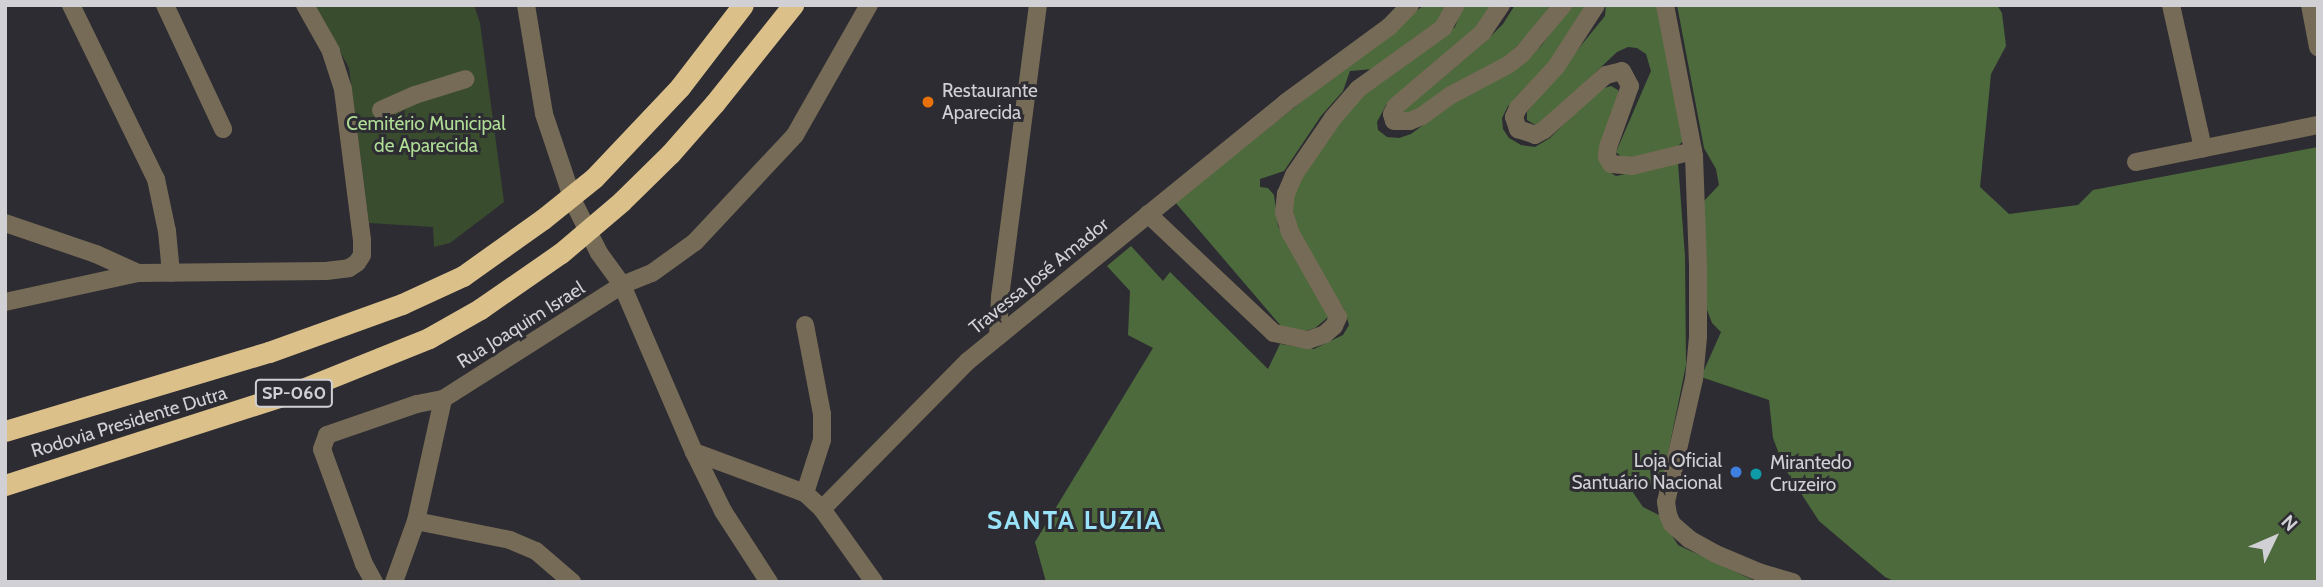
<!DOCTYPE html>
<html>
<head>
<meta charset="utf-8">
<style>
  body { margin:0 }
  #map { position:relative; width:2323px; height:587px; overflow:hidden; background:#2d2c32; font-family:Cabin,sans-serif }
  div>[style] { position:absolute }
  .green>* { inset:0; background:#394c2e }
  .forest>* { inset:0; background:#4d6a3c }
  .minor>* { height:18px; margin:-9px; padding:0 9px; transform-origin:9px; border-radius:9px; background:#766b56 }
  .highway>* { height:21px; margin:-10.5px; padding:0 10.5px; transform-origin:10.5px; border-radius:10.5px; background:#dbc08a }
  .dots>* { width:19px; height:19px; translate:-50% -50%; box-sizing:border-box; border:4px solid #2d2c32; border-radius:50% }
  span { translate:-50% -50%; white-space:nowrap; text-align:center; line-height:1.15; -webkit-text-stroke:6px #2d2c32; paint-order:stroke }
  .shield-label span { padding:2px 5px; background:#2d2c32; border:2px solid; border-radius:5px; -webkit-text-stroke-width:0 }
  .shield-label { font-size:18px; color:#d1d0d5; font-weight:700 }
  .poi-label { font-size:19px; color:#d1d0d5 }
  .left { translate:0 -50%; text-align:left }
  .right { translate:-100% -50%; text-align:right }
  .park-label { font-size:19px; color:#b0dd96 }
  .street-label { font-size:19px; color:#d1d0d5 }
  .district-label { font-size:26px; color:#98e3f9; font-weight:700; letter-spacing:2px }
  .frame { position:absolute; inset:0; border:7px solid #d1d0d5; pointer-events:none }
  .north { position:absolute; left:2239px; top:503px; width:70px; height:70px; -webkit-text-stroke:5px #2d2c32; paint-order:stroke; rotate:46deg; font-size:19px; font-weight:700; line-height:28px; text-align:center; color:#d1d0d5 }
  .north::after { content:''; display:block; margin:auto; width:24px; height:32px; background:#d1d0d5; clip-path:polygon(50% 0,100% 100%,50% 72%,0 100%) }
</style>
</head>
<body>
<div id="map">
  <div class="green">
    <div style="clip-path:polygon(315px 5px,474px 5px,480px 23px,504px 202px,450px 243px,434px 247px,433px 227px,369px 223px,349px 68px)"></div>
  </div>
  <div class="forest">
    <div style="clip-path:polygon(1424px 5px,1447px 5px,1436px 24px,1373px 69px,1350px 71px,1343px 91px,1321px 116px,1284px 171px,1260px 179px,1260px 187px,1268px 188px,1274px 195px,1278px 226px,1332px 314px,1315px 328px,1302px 332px,1281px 326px,1175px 202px)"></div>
    <div style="clip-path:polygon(1463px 5px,1494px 5px,1478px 30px,1386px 105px,1377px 122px,1378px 130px,1387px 137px,1399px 138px,1411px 134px,1450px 105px,1521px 65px,1541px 46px,1572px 5px,1590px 5px,1536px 82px,1508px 106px,1502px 118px,1503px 129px,1509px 138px,1521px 145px,1535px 147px,1550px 138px,1598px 90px,1611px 86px,1618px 90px,1621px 101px,1606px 170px,1616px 176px,1678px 163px,1685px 256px,1686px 365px,1663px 478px,1656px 485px,1635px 485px,1632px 491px,1643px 507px,1659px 515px,1678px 545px,1757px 582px,1046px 582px,1035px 542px,1153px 348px,1128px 335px,1130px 291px,1107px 266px,1131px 246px,1163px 281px,1170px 272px,1268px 369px,1280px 344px,1314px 349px,1343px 335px,1349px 325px,1345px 311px,1299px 235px,1292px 208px,1295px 192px,1306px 170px,1341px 119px,1376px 83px,1455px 27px)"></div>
    <div style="clip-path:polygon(1515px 5px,1554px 5px,1508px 56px,1414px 113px,1404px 115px,1403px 111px,1487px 40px,1503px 24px)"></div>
    <div style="clip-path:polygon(1606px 5px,1658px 5px,1683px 141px,1677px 147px,1625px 160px,1616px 152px,1651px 71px,1646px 54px,1637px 48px,1628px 47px,1617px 52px,1542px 123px,1537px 126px,1527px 120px,1527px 112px,1605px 16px)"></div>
    <div style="clip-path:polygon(1677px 5px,1997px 5px,2002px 13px,2006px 46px,1991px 74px,1980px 187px,2009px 214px,2078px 205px,2093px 190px,2318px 147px,2318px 582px,1896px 582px,1885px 577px,1819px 521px,1784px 467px,1773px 438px,1769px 400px,1701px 377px,1721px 332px,1712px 323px,1706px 307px,1704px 201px,1719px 185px,1716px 169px,1704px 148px)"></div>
  </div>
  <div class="minor">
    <div style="left:71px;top:5px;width:194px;rotate:64deg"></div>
    <div style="left:156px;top:179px;width:53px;rotate:78.1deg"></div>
    <div style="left:167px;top:231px;width:42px;rotate:84.6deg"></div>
    <div style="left:165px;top:5px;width:137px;rotate:64.9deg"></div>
    <div style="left:526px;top:5px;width:110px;rotate:80.6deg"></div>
    <div style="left:544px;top:114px;width:94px;rotate:71.4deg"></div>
    <div style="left:574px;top:203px;width:56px;rotate:63.4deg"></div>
    <div style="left:599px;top:253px;width:39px;rotate:54deg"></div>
    <div style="left:622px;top:285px;width:182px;rotate:66.7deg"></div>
    <div style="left:694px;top:452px;width:66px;rotate:63.8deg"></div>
    <div style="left:723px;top:511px;width:85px;rotate:57.1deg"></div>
    <div style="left:1501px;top:5px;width:34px;rotate:124deg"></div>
    <div style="left:1482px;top:33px;width:113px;rotate:139.7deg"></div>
    <div style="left:1396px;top:106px;width:9px;rotate:117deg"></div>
    <div style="left:1392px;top:114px;width:7px;rotate:74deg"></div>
    <div style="left:1394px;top:121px;width:16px"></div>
    <div style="left:1410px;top:121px;width:13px;rotate:-23deg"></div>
    <div style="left:1422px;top:116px;width:36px;rotate:-36deg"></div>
    <div style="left:1451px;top:95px;width:64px;rotate:-27.8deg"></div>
    <div style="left:1508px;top:65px;width:18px;rotate:-38deg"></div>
    <div style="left:1522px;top:54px;width:64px;rotate:-50.1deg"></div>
    <div style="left:1596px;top:5px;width:74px;rotate:122.8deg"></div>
    <div style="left:1556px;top:67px;width:56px;rotate:132.8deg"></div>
    <div style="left:1518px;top:108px;width:10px;rotate:114deg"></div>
    <div style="left:1514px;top:117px;width:13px;rotate:72deg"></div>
    <div style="left:1518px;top:129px;width:18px;rotate:19deg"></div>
    <div style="left:1535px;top:135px;width:10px;rotate:-29deg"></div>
    <div style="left:1544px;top:130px;width:83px;rotate:-41.6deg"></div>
    <div style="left:1606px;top:75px;width:16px;rotate:-14deg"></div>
    <div style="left:1622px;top:71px;width:17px;rotate:62deg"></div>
    <div style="left:1630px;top:86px;width:65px;rotate:109.8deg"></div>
    <div style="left:1608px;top:147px;width:10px;rotate:96deg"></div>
    <div style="left:1607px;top:157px;width:8px;rotate:60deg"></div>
    <div style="left:1611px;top:164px;width:21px;rotate:5deg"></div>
    <div style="left:1632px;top:166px;width:63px;rotate:-13.8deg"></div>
    <div style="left:1665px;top:5px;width:154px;rotate:79.1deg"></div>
    <div style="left:1694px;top:156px;width:108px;rotate:87.9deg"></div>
    <div style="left:1698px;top:264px;width:73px;rotate:90deg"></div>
    <div style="left:1698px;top:337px;width:42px;rotate:95.4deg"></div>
    <div style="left:1694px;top:379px;width:126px;rotate:102.8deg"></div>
    <div style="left:1666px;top:502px;width:13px;rotate:81deg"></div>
    <div style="left:1668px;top:515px;width:10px;rotate:66deg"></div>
    <div style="left:1672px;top:524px;width:23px;rotate:41deg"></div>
    <div style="left:1689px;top:539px;width:31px;rotate:29deg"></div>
    <div style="left:1716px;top:554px;width:49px;rotate:22.9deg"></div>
    <div style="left:1761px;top:573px;width:33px;rotate:16deg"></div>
    <div style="left:2171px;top:5px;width:147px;rotate:77.4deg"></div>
    <div style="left:2310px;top:5px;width:43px;rotate:79.2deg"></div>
    <div style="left:381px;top:110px;width:37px;rotate:-24deg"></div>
    <div style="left:415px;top:95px;width:53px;rotate:-17.4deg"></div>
    <div style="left:2136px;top:162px;width:186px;rotate:-11.5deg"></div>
    <div style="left:1148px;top:214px;width:173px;rotate:43.4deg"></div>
    <div style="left:1274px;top:333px;width:35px;rotate:12deg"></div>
    <div style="left:1308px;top:340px;width:18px;rotate:-19deg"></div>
    <div style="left:1325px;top:334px;width:12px;rotate:-42deg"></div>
    <div style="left:1334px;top:326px;width:10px;rotate:-66deg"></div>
    <div style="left:1338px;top:317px;width:98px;rotate:-119.5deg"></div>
    <div style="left:1290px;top:232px;width:21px;rotate:-107deg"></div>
    <div style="left:1284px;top:212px;width:18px;rotate:-84deg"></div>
    <div style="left:1286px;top:194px;width:21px;rotate:-67deg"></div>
    <div style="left:1294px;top:175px;width:69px;rotate:-55.6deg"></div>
    <div style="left:1333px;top:118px;width:38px;rotate:-49deg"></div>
    <div style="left:1358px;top:89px;width:105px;rotate:-35.7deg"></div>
    <div style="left:1443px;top:28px;width:26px;rotate:-61deg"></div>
    <div style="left:5px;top:223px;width:96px;rotate:18.8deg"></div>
    <div style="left:96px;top:254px;width:46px;rotate:24.3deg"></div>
    <div style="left:5px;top:302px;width:136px;rotate:-12.3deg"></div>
    <div style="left:138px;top:273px;width:188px;rotate:-0.6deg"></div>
    <div style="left:326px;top:271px;width:23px;rotate:-7deg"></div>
    <div style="left:349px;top:268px;width:9px;rotate:-32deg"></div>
    <div style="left:357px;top:263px;width:9px;rotate:-58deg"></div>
    <div style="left:362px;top:255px;width:15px;rotate:-90deg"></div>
    <div style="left:362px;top:240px;width:152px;rotate:-97.2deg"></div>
    <div style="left:343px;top:89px;width:40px;rotate:-108deg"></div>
    <div style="left:331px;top:51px;width:53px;rotate:-119.5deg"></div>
    <div style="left:805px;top:325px;width:91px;rotate:79.2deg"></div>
    <div style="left:822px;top:414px;width:26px;rotate:90deg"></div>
    <div style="left:822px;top:440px;width:56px;rotate:107.8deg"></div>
    <div style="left:998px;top:336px;width:39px;rotate:-87deg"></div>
    <div style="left:1000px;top:297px;width:294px;rotate:-82.6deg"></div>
    <div style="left:694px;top:452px;width:118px;rotate:20.3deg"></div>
    <div style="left:805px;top:493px;width:23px;rotate:43deg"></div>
    <div style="left:822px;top:509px;width:90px;rotate:54.5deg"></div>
    <div style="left:822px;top:509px;width:208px;rotate:-45.4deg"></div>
    <div style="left:968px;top:361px;width:409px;rotate:-39.1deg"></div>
    <div style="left:1285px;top:103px;width:129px;rotate:-36.2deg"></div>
    <div style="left:1389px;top:27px;width:30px;rotate:-46deg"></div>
    <div style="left:416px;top:521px;width:96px;rotate:11.4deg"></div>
    <div style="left:510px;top:540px;width:28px;rotate:23deg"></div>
    <div style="left:536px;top:551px;width:48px;rotate:40.7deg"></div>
    <div style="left:374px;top:582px;width:21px;rotate:-119deg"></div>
    <div style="left:364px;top:564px;width:122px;rotate:-110.1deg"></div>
    <div style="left:322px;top:449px;width:15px;rotate:-70deg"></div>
    <div style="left:327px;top:435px;width:95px;rotate:-19deg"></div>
    <div style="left:417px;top:404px;width:26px;rotate:-11deg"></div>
    <div style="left:443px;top:399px;width:212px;rotate:-32.5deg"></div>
    <div style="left:622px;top:285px;width:32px;rotate:-22deg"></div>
    <div style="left:652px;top:273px;width:53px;rotate:-35.8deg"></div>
    <div style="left:695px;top:242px;width:146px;rotate:-46.9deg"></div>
    <div style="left:795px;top:135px;width:150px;rotate:-60.4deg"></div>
    <div style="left:394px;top:582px;width:65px;rotate:-70.2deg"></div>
    <div style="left:416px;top:521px;width:125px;rotate:-77.5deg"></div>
  </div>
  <div class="highway">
    <div style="left:5px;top:431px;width:276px;rotate:-16.7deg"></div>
    <div style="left:269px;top:352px;width:141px;rotate:-19.8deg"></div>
    <div style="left:402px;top:304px;width:67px;rotate:-24.7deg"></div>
    <div style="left:463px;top:276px;width:98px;rotate:-35.5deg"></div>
    <div style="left:543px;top:219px;width:65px;rotate:-38.8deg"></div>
    <div style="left:594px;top:178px;width:125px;rotate:-46.6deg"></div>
    <div style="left:680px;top:87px;width:103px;rotate:-52.5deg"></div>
    <div style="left:5px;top:485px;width:305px;rotate:-17.8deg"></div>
    <div style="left:295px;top:392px;width:144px;rotate:-21.9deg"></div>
    <div style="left:429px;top:338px;width:59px;rotate:-29.6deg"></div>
    <div style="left:480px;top:309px;width:98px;rotate:-34.7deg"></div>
    <div style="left:561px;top:253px;width:80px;rotate:-40.4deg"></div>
    <div style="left:622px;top:201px;width:67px;rotate:-44.4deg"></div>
    <div style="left:670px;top:154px;width:67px;rotate:-48.7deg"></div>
    <div style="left:714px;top:104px;width:127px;rotate:-51.4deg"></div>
  </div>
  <div class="dots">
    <div style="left:928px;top:102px;background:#e8710a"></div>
    <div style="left:1736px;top:472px;background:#3f7fe0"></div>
    <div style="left:1756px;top:474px;background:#0f9aa8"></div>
  </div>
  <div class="shield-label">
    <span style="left:294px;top:393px">SP-060</span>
  </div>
  <div class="poi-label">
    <span class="left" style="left:942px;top:102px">Restaurante<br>Aparecida</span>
    <span class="right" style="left:1722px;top:472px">Loja Oficial<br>Santuário Nacional</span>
    <span class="left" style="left:1770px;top:474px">Mirantedo<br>Cruzeiro</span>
  </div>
  <div class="park-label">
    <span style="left:426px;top:135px">Cemitério Municipal<br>de Aparecida</span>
  </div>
  <div class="street-label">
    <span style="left:1039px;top:276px;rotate:-39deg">Travessa José Amador</span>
    <span style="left:521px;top:325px;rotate:-32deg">Rua Joaquim Israel</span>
    <span style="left:129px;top:422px;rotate:-17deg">Rodovia Presidente Dutra</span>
  </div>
  <div class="district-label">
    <span style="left:1075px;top:521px">SANTA LUZIA</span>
  </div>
  <div class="frame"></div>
  <div class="north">N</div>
</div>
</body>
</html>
